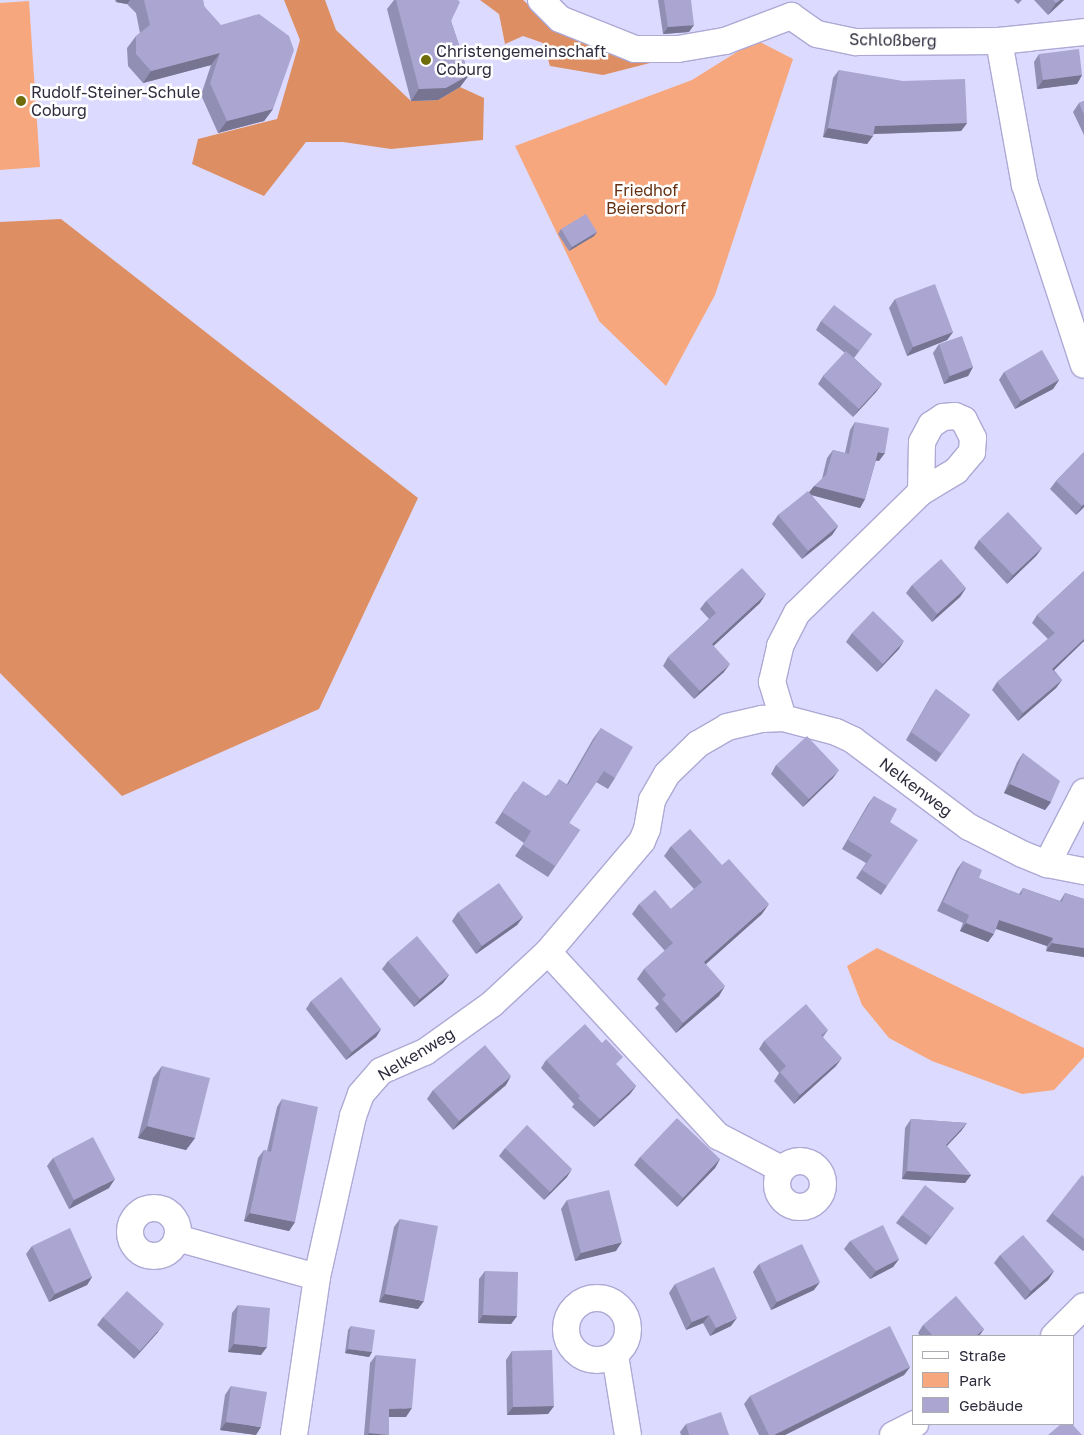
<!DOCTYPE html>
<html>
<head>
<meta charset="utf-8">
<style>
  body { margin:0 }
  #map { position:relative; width:1084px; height:1435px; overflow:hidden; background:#dcdafe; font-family:"Golos Text",sans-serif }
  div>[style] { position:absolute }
  .green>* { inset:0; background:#f7a77d }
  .forest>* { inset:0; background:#dd8e63 }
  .roads { filter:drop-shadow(1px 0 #ada9d4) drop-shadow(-1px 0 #ada9d4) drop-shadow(0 1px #ada9d4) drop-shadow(0 -1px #ada9d4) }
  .minor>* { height:26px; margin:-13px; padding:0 13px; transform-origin:13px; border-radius:13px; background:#fff }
  .minor>.ring { margin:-13px; padding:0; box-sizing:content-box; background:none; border:26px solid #fff; border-radius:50% }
  .wall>* { inset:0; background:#928fb4 }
  .shaded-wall>* { inset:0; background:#777492 }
  .building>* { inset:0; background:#aaa6d1 }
  .dots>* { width:14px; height:14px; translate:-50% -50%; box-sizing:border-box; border:2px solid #fff; border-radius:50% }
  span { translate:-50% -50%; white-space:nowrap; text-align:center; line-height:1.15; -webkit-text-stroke:5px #fff; paint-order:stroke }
  .street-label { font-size:16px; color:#2e2c3d }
  .poi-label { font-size:16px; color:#2e2c3d }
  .left { translate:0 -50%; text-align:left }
  .park-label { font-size:16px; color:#643011 }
  .legend { position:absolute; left:912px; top:1335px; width:162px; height:90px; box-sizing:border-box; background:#fff; border:1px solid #ababb1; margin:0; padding:6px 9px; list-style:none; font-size:15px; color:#2e2c3d }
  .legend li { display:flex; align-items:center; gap:10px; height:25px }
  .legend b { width:25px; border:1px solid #ababb1 }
</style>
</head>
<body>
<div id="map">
  <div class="green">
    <div style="clip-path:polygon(29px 1px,40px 167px,0 170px,0 3px)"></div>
    <div style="clip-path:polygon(756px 40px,793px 59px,715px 295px,666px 386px,599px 321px,515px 146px,692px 80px)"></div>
    <div style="clip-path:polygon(877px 948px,1084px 1048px,1084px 1057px,1054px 1090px,1022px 1094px,932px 1061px,889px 1038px,862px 1005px,847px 966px)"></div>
  </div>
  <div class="forest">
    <div style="clip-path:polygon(284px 0,325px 0,336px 30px,411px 101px,438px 100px,460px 87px,484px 98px,483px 140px,391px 149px,343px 142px,306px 142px,264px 196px,192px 164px,198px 139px,277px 119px,300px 40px)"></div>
    <div style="clip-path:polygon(480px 0,523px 0,540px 15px,650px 63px,603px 75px,550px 66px,543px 43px,523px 36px,505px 44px,499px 14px)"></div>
    <div style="clip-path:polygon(61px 219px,418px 498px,319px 709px,122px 796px,0 673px,0 222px)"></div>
  </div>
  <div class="roads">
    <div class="minor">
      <div style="left:541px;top:0;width:27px;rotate:45deg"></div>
      <div style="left:560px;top:19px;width:81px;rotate:21.8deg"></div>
      <div style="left:635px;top:49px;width:43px"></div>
      <div style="left:678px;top:49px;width:48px;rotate:-9.7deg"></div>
      <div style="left:725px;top:41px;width:71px;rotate:-20.7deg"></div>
      <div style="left:791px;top:16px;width:32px;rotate:35deg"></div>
      <div style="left:817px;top:34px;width:40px;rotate:12deg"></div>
      <div style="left:856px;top:42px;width:143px;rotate:-0.4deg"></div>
      <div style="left:999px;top:41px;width:85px;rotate:-6deg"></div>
      <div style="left:999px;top:41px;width:146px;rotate:79.8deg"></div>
      <div style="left:1025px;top:185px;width:189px;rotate:71.9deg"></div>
      <div style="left:783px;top:718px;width:38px;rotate:-107deg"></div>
      <div style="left:772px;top:682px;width:37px;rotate:-77deg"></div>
      <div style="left:780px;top:646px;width:37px;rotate:-63deg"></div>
      <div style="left:797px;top:613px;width:173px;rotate:-44.3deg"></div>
      <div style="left:921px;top:492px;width:41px;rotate:-31deg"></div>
      <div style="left:956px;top:471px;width:25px;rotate:-50deg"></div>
      <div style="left:972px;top:452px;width:14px;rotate:-86deg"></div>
      <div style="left:973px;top:438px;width:20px;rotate:-117deg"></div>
      <div style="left:964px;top:420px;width:10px;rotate:-156deg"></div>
      <div style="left:955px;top:416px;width:12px;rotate:175deg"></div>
      <div style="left:943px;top:417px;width:14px;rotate:146deg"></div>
      <div style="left:931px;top:425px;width:19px;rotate:118deg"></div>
      <div style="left:922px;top:442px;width:50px;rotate:91.1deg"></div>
      <div style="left:1047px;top:864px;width:81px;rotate:-62.8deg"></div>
      <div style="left:548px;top:952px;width:251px;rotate:47.3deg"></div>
      <div style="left:718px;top:1136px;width:71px;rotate:27.6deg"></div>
      <div class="ring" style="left:777px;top:1161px;width:20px;height:20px"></div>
      <div class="ring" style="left:130px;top:1208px;width:22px;height:22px"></div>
      <div style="left:177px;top:1238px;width:145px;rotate:15.6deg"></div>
      <div class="ring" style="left:566px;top:1298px;width:36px;height:36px"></div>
      <div style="left:1054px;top:1336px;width:42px;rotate:-45deg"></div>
      <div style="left:615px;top:1355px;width:81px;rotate:80.8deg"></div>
      <div style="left:294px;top:1435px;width:160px;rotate:-81.7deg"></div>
      <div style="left:317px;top:1277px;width:165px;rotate:-77.4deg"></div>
      <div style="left:353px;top:1116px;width:23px;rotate:-70deg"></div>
      <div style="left:361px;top:1094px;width:30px;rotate:-49deg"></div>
      <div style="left:381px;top:1071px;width:48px;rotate:-23.4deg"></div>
      <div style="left:425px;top:1052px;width:82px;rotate:-35.6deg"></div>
      <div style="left:492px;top:1004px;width:76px;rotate:-42.9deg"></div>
      <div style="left:548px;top:952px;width:145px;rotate:-49.7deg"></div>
      <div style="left:642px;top:841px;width:13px;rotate:-67deg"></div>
      <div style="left:647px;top:829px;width:29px;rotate:-80deg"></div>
      <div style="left:652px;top:800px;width:30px;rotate:-60deg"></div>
      <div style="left:667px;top:774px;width:43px;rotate:-44.1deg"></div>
      <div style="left:698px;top:744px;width:34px;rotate:-30deg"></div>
      <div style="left:727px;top:727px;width:36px;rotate:-13deg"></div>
      <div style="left:762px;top:719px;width:21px;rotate:-3deg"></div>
      <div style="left:783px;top:718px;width:55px;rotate:14.8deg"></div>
      <div style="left:836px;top:732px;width:19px;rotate:25deg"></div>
      <div style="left:853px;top:740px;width:145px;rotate:36.9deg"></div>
      <div style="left:969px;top:827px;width:59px;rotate:27deg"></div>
      <div style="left:1022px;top:854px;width:27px;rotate:22deg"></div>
      <div style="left:1047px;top:864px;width:38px;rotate:11deg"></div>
      <div style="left:893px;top:1435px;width:25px;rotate:-27deg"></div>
    </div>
  </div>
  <div class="wall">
    <div style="clip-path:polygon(115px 0,203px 0,204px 6px,273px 109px,264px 121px,218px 133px,201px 95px,211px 65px,143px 83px,128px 66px,127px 48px,136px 36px,140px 33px,136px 13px,127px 4px,116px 2px)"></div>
    <div style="clip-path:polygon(394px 0,458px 0,451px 21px,469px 75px,460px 87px,438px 100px,411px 101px,387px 9px)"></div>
    <div style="clip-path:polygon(658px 0,691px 0,689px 32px,663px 34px)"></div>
    <div style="clip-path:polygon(1014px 0,1022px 0,1018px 4px)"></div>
    <div style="clip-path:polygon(1034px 0,1064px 0,1048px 15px)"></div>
    <div style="clip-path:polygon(1039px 54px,1082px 75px,1077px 84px,1037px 89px,1034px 62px)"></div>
    <div style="clip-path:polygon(839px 70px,967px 123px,961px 131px,874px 134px,867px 144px,823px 137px,833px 78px)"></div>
    <div style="clip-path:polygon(1084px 101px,1084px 135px,1073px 112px,1079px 103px)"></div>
    <div style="clip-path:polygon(561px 229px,597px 232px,594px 236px,569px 251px,558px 234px)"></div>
    <div style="clip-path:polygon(895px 299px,953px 332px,947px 340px,907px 356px,889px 308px)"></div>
    <div style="clip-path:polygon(821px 321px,872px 334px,854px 358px,882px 384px,876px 392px,853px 417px,818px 384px,823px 376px,845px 353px,816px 330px)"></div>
    <div style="clip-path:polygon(939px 344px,973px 367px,968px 376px,944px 384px,933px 353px)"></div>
    <div style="clip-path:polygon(1004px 372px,1059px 380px,1053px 389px,1015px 409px,999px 380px)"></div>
    <div style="clip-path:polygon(855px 422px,879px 461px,876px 460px,865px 499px,860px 508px,811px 495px,838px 526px,832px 535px,802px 559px,772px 524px,778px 515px,809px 492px,822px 479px,827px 458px,833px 450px,845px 453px,850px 430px)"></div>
    <div style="clip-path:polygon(1084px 452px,1084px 507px,1076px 515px,1050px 489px,1056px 481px)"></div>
    <div style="clip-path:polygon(979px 540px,1042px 548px,1036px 556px,1007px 584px,974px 548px)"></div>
    <div style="clip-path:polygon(1084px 571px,1084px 641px,1054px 670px,1062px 680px,1056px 688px,1018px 721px,992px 690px,997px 682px,1048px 639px,1032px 623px,1037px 615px)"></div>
    <div style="clip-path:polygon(912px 585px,966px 588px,960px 597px,932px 622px,906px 593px)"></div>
    <div style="clip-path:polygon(706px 601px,760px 603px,713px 646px,724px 672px,694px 699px,663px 666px,668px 657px,709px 619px,700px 609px)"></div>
    <div style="clip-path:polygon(852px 633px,899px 649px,877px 672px,846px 642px)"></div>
    <div style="clip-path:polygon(936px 689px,970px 715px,936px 762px,906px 740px,930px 698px)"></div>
    <div style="clip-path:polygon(601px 728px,615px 778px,608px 789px,596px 782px,569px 823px,580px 830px,548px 877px,515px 856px,524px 843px,495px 823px,515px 792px,546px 796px,567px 784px,593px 739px)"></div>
    <div style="clip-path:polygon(1023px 753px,1051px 802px,1045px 810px,1004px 793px,1017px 762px)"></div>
    <div style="clip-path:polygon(776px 765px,833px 778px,803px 807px,771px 774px)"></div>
    <div style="clip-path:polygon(874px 796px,890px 822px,887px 886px,881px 895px,856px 878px,866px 863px,842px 849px,868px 804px)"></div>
    <div style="clip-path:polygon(671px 846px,762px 914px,706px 964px,719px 996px,676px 1033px,655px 1008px,659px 1004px,637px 979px,644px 969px,665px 951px,632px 914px,639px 904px,671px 909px,694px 889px,664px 856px)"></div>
    <div style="clip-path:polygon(963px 861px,979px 878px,1019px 894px,1023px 888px,1060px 901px,1065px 893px,1084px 899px,1084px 957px,1046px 951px,1047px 946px,996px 929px,988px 942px,960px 931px,963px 923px,937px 911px,957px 869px)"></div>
    <div style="clip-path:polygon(458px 912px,523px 917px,517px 925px,476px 954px,452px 921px)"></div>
    <div style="clip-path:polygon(388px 961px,449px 975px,443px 983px,414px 1007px,382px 969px)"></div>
    <div style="clip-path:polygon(311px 1001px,381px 1029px,376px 1037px,346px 1060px,306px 1009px)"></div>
    <div style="clip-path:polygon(828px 1030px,823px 1037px,836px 1066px,794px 1104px,774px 1081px,779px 1073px,759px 1049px,764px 1041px)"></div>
    <div style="clip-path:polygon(546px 1060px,617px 1065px,636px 1086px,630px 1094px,594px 1127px,572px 1107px,574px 1104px,541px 1068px)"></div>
    <div style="clip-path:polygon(162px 1066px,195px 1138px,186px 1150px,138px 1138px,153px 1078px)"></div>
    <div style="clip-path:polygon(506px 1085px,453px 1130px,427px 1099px,433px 1090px)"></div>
    <div style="clip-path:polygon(282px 1099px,295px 1222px,289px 1231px,244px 1221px,258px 1158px,264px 1150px,267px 1151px,277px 1107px)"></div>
    <div style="clip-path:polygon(911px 1119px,967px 1123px,961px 1131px,947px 1146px,971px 1175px,965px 1183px,902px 1179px,905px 1128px)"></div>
    <div style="clip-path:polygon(505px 1148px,567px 1177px,544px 1200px,499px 1156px)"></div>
    <div style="clip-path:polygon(640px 1157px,720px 1159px,715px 1168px,677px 1207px,634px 1165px)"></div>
    <div style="clip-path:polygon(53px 1158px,109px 1188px,69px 1209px,47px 1166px)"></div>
    <div style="clip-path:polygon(1084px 1177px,1084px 1250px,1083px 1251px,1046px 1221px,1052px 1213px)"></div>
    <div style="clip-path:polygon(567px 1200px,616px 1251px,575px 1261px,561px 1209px)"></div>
    <div style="clip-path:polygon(954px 1208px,926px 1245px,896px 1223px,902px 1215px)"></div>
    <div style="clip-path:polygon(400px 1219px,418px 1309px,379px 1302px,394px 1227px)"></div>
    <div style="clip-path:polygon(850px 1241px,899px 1259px,893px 1267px,870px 1279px,844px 1249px)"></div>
    <div style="clip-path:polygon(32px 1246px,92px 1277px,87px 1285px,49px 1302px,26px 1254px)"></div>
    <div style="clip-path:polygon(1000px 1255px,1054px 1271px,1048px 1280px,1025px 1300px,994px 1263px)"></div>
    <div style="clip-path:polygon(759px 1264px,814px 1290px,771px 1310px,753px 1272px)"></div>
    <div style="clip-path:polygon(485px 1271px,517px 1316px,511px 1324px,478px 1323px,479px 1279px)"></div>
    <div style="clip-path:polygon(675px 1284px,731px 1326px,710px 1336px,703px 1323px,686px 1330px,669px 1293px)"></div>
    <div style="clip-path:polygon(238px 1305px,261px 1355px,228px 1352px,232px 1313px)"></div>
    <div style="clip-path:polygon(103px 1317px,158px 1332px,134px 1359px,97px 1325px)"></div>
    <div style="clip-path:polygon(923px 1325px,984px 1329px,979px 1336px,920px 1336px,918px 1333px)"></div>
    <div style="clip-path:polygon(351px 1326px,372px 1352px,369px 1357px,345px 1353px,348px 1330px)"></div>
    <div style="clip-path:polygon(512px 1351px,554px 1406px,548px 1414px,507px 1415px,506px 1360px)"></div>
    <div style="clip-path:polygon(376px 1355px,406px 1417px,389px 1417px,389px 1435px,364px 1435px,370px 1363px)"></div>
    <div style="clip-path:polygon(910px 1367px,904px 1375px,785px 1435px,759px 1435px,744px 1404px,750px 1396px)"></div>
    <div style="clip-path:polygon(231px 1386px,256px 1435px,220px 1430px,225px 1395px)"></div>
    <div style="clip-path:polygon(686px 1424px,729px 1435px,681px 1435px,680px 1432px)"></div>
  </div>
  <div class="shaded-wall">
    <div style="clip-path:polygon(117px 0,130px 0,127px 4px,116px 2px)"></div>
    <div style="clip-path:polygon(1060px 0,1064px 0,1048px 15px,1056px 3px)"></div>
    <div style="clip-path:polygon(694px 25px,689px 32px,663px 34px,668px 27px)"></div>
    <div style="clip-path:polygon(220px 53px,211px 65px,143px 83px,151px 71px)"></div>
    <div style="clip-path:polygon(469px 75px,460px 87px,438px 100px,411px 101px,419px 89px)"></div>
    <div style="clip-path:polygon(1082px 75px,1077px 84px,1037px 89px,1043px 80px)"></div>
    <div style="clip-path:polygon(273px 109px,264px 121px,218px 133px,227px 121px)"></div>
    <div style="clip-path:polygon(967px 123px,961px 131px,869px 134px,875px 126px)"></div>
    <div style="clip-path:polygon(828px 128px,873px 136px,867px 144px,823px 137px)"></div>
    <div style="clip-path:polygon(597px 232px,594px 236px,569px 251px,572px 247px)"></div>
    <div style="clip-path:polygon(953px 332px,947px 340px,907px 356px,913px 347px)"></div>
    <div style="clip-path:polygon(973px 367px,968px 376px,944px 384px,950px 376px)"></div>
    <div style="clip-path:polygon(1059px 380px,1053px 389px,1015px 409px,1021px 401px)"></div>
    <div style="clip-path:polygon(882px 384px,876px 392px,853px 417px,859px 409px)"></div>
    <div style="clip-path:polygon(878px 452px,885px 453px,879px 461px,872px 460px)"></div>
    <div style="clip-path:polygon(814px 486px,865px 499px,860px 508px,808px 494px)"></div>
    <div style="clip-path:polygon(1084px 504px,1084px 507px,1076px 515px,1082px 506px)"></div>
    <div style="clip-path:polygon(838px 526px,832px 535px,802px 559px,808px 551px)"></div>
    <div style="clip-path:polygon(1042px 548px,1036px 556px,1007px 584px,1013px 575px)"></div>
    <div style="clip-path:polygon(966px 588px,960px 597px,932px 622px,937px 614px)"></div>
    <div style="clip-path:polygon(766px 594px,760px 603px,706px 653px,712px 644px)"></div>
    <div style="clip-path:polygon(1084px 639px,1084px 641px,1047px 677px,1052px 669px)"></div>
    <div style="clip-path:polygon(904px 641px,899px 649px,877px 672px,883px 664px)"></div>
    <div style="clip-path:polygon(730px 664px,724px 672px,694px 699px,700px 691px)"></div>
    <div style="clip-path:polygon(1062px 680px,1056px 688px,1018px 721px,1023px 713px)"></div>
    <div style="clip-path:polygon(839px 770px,833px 778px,803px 807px,809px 799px)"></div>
    <div style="clip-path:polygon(1010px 784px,1051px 802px,1045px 810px,1004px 793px)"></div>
    <div style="clip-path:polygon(769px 904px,762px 914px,697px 972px,704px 962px)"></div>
    <div style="clip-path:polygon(523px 917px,517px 925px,476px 954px,482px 946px)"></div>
    <div style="clip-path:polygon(999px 920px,1053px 938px,1047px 946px,994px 928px)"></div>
    <div style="clip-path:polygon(966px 923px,994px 934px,988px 942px,960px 931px)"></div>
    <div style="clip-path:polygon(1052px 943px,1084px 948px,1084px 957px,1046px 951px)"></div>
    <div style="clip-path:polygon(449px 975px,443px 983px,414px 1007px,420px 999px)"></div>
    <div style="clip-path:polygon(725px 986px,719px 996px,676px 1033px,683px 1023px)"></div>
    <div style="clip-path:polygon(381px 1029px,376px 1037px,346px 1060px,352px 1052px)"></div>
    <div style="clip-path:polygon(842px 1058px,836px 1066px,794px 1104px,800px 1095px)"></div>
    <div style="clip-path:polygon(511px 1076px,506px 1085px,453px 1130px,459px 1121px)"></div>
    <div style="clip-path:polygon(636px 1086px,630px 1094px,594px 1127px,600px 1119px)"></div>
    <div style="clip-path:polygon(967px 1123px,961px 1131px,940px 1153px,946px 1145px)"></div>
    <div style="clip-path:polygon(147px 1126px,195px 1138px,186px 1150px,138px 1138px)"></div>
    <div style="clip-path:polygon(720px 1159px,715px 1168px,677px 1207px,683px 1198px)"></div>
    <div style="clip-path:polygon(572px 1169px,567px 1177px,544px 1200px,550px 1192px)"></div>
    <div style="clip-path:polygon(907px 1171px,971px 1175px,965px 1183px,902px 1179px)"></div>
    <div style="clip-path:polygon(115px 1179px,109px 1188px,69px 1209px,74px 1200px)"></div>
    <div style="clip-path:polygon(250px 1213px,295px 1222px,289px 1231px,244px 1221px)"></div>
    <div style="clip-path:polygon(622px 1242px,616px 1251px,575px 1261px,581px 1253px)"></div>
    <div style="clip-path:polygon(899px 1259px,893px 1267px,870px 1279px,876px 1271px)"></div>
    <div style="clip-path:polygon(1054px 1271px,1048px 1280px,1025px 1300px,1031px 1291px)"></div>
    <div style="clip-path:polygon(92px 1277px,87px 1285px,49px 1302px,55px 1294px)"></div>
    <div style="clip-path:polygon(820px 1282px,814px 1290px,771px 1310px,777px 1302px)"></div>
    <div style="clip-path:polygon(385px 1294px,424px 1301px,418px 1309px,379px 1302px)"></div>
    <div style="clip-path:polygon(483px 1315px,517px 1316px,511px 1324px,478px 1323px)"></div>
    <div style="clip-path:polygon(709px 1315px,703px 1323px,686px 1330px,692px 1322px)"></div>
    <div style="clip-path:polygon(737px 1318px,731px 1326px,710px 1336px,716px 1328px)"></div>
    <div style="clip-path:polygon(164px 1324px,158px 1332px,134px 1359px,140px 1351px)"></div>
    <div style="clip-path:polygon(984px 1329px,979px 1336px,976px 1336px)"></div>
    <div style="clip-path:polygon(234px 1344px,267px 1347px,261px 1355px,228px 1352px)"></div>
    <div style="clip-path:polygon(348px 1349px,372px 1352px,369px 1357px,345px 1353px)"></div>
    <div style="clip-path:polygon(910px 1367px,904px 1375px,785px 1435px,774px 1435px)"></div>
    <div style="clip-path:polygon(554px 1406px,548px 1414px,507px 1415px,513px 1407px)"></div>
    <div style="clip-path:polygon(412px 1408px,406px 1417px,384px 1417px,389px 1409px)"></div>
    <div style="clip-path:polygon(226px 1422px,261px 1427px,256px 1435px,220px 1430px)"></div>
    <div style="clip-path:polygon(369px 1433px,386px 1435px,368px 1435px)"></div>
  </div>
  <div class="building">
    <div style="clip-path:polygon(144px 0,203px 0,204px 6px,221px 25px,259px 14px,289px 36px,294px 50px,273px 109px,227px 121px,210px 83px,220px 53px,151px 71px,136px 54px,136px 36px,150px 25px)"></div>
    <div style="clip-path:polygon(396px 0,458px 0,460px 2px,451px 21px,469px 75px,446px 88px,419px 89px)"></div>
    <div style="clip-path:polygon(664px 0,691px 0,694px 25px,668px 27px)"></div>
    <div style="clip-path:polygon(1053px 0,1060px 0,1056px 3px)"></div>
    <div style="clip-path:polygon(1079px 49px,1082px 75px,1043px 80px,1039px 54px)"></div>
    <div style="clip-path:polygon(839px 70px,903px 81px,965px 79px,967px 123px,875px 126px,873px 136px,828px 128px)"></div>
    <div style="clip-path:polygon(1084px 101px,1084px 115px,1079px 103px)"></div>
    <div style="clip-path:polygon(586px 214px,597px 232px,572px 247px,561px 229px)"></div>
    <div style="clip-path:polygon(935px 284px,953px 332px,913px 347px,895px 299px)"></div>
    <div style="clip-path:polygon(834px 305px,872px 334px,859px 351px,821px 321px)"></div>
    <div style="clip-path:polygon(962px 336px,973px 367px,950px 376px,939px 344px)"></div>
    <div style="clip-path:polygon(1042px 350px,1059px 380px,1021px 401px,1004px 372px)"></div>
    <div style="clip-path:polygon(846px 351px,882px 384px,859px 409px,823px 376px)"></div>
    <div style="clip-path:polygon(855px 422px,889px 428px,885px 453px,878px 452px,865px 499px,814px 486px,826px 475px,833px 450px,849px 454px)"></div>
    <div style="clip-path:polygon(1084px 452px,1084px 504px,1082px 506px,1056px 481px)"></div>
    <div style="clip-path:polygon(808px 491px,838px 526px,808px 551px,778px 515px)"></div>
    <div style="clip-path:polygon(1008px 512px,1042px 548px,1013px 575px,979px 540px)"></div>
    <div style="clip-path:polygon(941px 559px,966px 588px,937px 614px,912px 585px)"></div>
    <div style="clip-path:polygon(742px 568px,766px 594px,712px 644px,730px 664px,700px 691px,668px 657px,716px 613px,706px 601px)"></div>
    <div style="clip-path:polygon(1084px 571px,1084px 639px,1052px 669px,1062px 680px,1023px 713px,997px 682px,1055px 633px,1037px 615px)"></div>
    <div style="clip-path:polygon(873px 611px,904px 641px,883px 664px,852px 633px)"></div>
    <div style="clip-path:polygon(936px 689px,970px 715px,942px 754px,911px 732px)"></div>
    <div style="clip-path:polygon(601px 728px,633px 747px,615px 778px,604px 771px,569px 823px,580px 830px,555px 866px,523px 845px,531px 831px,502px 812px,523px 781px,547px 797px,559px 779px,568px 785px)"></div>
    <div style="clip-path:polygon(807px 736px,839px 770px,809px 799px,776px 765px)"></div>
    <div style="clip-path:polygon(1023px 753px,1060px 781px,1051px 802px,1010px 784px)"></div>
    <div style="clip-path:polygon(874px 796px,897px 809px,890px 822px,918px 840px,887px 886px,862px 870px,872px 855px,848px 840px)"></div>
    <div style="clip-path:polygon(690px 829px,722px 865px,729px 859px,769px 904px,704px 962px,725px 986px,683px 1023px,662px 999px,666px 995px,644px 969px,673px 943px,639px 904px,655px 890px,671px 909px,702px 882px,671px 846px)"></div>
    <div style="clip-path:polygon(963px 861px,982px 870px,979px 878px,1021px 895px,1023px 888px,1062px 902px,1065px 893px,1084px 899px,1084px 948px,1052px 943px,1053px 938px,999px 920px,994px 934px,966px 923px,969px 915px,943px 902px)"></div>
    <div style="clip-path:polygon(499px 883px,523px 917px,482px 946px,458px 912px)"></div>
    <div style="clip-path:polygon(417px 936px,449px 975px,420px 999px,388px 961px)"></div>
    <div style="clip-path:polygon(341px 977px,381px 1029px,352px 1052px,311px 1001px)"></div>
    <div style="clip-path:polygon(806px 1004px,828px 1030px,821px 1035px,842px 1058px,800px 1095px,780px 1072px,786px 1066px,764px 1041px)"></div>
    <div style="clip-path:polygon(585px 1024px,602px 1043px,606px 1039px,623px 1057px,616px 1064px,636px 1086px,600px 1119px,578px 1098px,580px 1096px,546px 1060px)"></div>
    <div style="clip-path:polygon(485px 1045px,511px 1076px,459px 1121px,433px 1090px)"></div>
    <div style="clip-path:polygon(162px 1066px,210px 1078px,195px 1138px,147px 1126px)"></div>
    <div style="clip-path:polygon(282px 1099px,318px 1107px,295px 1222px,250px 1213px,264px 1150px,271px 1152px)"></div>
    <div style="clip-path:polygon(677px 1118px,720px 1159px,683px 1198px,640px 1157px)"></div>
    <div style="clip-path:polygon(911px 1119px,967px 1123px,946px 1145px,971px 1175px,907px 1171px)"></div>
    <div style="clip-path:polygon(527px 1125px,572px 1169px,550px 1192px,505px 1148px)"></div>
    <div style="clip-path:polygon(93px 1137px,115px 1179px,74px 1200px,53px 1158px)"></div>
    <div style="clip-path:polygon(1082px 1175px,1084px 1177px,1084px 1239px,1052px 1213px)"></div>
    <div style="clip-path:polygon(925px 1185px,954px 1208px,931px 1237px,902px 1215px)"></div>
    <div style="clip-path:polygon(609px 1190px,622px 1242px,581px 1253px,567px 1200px)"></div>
    <div style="clip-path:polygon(400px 1219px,438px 1226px,424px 1301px,385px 1294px)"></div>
    <div style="clip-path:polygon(883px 1225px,899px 1259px,876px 1271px,850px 1241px)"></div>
    <div style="clip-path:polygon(70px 1228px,92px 1277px,55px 1294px,32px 1246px)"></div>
    <div style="clip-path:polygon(1023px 1235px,1054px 1271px,1031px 1291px,1000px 1255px)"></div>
    <div style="clip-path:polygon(802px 1244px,820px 1282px,777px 1302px,759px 1264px)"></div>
    <div style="clip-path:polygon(714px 1267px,737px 1318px,716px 1328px,709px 1315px,692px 1322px,675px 1284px)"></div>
    <div style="clip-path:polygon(485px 1271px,518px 1272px,517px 1316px,483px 1315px)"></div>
    <div style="clip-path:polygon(127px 1291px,164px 1324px,140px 1351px,103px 1317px)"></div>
    <div style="clip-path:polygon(956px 1296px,984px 1329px,976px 1336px,933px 1336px,923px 1325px)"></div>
    <div style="clip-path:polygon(238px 1305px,270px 1308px,267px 1347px,234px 1344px)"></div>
    <div style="clip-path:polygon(351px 1326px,375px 1330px,372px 1352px,348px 1349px)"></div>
    <div style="clip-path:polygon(890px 1326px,910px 1367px,774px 1435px,769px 1435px,750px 1396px)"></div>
    <div style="clip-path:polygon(552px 1350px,554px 1406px,513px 1407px,512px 1351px)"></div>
    <div style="clip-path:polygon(376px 1355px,416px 1359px,412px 1408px,389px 1409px,389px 1435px,369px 1433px)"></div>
    <div style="clip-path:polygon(231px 1386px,267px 1392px,261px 1427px,226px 1422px)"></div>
    <div style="clip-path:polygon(721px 1412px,729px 1435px,689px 1435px,686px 1424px)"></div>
    <div style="clip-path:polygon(1061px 1424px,1072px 1424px,1082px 1435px,1048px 1435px)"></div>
  </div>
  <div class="dots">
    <div style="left:426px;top:60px;background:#6e6c0b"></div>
    <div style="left:21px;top:101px;background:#6e6c0b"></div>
  </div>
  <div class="street-label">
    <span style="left:893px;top:40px;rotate:1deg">Schloßberg</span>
    <span style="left:916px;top:787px;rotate:37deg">Nelkenweg</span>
    <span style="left:416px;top:1054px;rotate:-31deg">Nelkenweg</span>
  </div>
  <div class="poi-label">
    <span class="left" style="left:436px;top:60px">Christengemeinschaft<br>Coburg</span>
    <span class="left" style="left:31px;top:101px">Rudolf-Steiner-Schule<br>Coburg</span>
  </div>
  <div class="park-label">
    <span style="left:646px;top:199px">Friedhof<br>Beiersdorf</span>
  </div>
  <ul class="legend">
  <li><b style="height:6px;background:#fff"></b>Straße</li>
  <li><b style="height:14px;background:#f7a77d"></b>Park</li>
  <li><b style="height:14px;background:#aaa6d1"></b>Gebäude</li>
  </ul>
</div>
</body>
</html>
